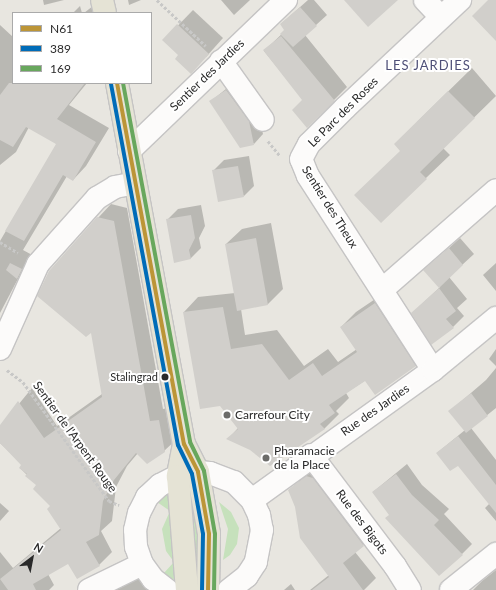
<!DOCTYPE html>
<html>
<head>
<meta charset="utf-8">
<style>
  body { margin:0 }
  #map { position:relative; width:496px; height:590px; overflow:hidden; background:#e8e6e0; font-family:Lato,sans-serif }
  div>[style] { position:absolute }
  .green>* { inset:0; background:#c6e1bc }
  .shadow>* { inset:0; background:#0003 }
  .building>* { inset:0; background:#d1cfcb }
  .path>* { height:2.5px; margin-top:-1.25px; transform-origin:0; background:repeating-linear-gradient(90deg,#c8c8c7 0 3px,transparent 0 5px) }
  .roads { filter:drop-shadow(1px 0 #c5c4c4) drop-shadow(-1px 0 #c5c4c4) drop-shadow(0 1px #c5c4c4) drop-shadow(0 -1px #c5c4c4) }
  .minor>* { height:22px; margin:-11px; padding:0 11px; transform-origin:11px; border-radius:11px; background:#fcfbfa }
  .major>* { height:22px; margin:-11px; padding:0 11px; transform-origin:11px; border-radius:11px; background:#e5e3d5 }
  .bus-1>* { height:4px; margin:-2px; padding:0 2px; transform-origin:2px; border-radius:2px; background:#bc9537 }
  .bus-2>* { height:4px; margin:-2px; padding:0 2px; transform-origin:2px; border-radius:2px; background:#006cb8 }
  .bus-3>* { height:4px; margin:-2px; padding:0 2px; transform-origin:2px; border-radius:2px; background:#68a75d }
  .dots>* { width:11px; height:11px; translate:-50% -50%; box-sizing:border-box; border:2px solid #fff; border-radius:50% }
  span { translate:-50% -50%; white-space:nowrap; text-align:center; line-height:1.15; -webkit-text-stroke:4px #fff; paint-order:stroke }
  .bus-label { font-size:11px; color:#2a2a2a }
  .right { translate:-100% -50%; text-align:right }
  .street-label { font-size:12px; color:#2a2a2a }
  .poi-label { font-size:12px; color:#2a2a2a }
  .left { translate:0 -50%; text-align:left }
  .neighbourhood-label { font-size:13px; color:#4e4f77; letter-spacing:1px }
  .legend { position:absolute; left:12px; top:12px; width:140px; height:72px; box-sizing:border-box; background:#fff; border:1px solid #aaa; margin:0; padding:5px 7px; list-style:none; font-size:12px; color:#2a2a2a }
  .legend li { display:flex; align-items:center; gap:8px; height:20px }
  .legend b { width:20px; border:1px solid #aaa }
  .north { position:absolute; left:12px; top:538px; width:40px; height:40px; -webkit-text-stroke:3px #fff; paint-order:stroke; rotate:32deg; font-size:11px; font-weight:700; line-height:16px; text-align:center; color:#2a2a2a }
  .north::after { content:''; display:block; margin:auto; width:14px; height:18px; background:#2a2a2a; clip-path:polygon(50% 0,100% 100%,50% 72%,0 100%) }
</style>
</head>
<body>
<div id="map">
  <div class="green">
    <div style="clip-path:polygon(190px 483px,198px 529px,197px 587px,187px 484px)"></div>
    <div style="clip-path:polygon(169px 492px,177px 581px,163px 574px,174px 562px,166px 551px,162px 529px,170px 511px,157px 502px)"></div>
    <div style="clip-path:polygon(219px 502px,231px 512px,239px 528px,237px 544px,230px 555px,223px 560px,228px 529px)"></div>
  </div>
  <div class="shadow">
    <div style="clip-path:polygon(43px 0,64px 0,44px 5px)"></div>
    <div style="clip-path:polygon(128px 0,141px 0,129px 5px)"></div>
    <div style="clip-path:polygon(221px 0,250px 0,234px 15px)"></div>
    <div style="clip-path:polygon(308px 0,314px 0,327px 15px,305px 35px,347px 87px,334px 100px,303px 99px,264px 51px,286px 30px,281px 24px)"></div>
    <div style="clip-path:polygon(80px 6px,82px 13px,73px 13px)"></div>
    <div style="clip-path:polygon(93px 6px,98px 13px,84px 13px)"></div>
    <div style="clip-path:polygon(193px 10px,223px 38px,206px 57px,180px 55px,164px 40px)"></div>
    <div style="clip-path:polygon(0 25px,13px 37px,13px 83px,87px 83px,69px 105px,109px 128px,86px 166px,73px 180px,67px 176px,23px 250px,34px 256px,30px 265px,20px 275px,0 313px,0 241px,57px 144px,29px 127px,16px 152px,0 165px)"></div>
    <div style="clip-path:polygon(472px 68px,496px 96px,443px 148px,450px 155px,381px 221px,401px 150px,418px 121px)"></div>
    <div style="clip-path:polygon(236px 81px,258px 112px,263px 134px,254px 144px,211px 101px)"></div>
    <div style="clip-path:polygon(249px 156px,254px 186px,244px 196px,213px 171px,224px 160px)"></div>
    <div style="clip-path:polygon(111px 204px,127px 208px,163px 409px,172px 407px,178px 438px,164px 451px,138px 453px,127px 466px,116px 487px,112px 521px,101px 531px,112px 552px,99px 565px,68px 562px,48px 574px,54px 585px,49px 590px,0 590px,0 552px,13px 568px,61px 528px,51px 506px,37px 485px,20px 468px,23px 465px,0 443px,0 427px,32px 388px,57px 426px,102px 394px,98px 218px)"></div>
    <div style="clip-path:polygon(201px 205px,205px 226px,199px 238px,201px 248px,190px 259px,167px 220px,178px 209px)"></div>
    <div style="clip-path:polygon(271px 223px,283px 289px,268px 304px,241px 309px,245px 335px,277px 330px,304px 366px,328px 349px,338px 362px,357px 349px,341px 327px,356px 312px,390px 289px,430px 351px,415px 366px,366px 380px,346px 393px,349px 398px,336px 411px,339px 414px,324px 429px,250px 449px,228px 439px,238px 428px,184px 312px,198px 297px,235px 293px,226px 244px,242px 229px)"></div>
    <div style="clip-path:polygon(460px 238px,474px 254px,449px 277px,467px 299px,457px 308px,464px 316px,453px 327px,423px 303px,440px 287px,425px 270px)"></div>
    <div style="clip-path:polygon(496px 263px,496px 291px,483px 275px)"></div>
    <div style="clip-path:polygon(496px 349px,496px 366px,489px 359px)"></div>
    <div style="clip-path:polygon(496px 368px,496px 408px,471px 428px,496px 460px,496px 521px,485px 508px,490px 503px,458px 464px,437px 453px,465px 430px,450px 411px,486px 380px)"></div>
    <div style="clip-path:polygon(320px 464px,376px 533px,355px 552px,376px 578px,364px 590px,310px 590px,329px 575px,289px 490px)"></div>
    <div style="clip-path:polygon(407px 464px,422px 485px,449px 509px,444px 514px,472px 544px,462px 554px,390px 515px,373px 492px)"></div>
    <div style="clip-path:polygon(0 503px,9px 511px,0 521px)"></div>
    <div style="clip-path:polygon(496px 570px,496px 590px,473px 590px,482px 581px)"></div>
    <div style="clip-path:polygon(138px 573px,156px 590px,103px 590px)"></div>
    <div style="clip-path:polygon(291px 584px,295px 590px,284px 590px)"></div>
  </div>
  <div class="building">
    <div style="clip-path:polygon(344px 0,398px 0,368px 27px)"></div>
    <div style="clip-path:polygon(488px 0,496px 0,496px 41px,472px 16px)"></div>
    <div style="clip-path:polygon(300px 7px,317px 26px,293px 47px,280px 34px,284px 30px,280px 24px)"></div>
    <div style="clip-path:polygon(177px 24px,209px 54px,191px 74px,175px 59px,178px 55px,162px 40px)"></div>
    <div style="clip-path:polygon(281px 36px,335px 101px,307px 128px,292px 110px,302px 100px,263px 50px)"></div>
    <div style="clip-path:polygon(9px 83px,85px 83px,57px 119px,96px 142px,73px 181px,63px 175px,24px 241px,5px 231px,56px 144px,26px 127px,13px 147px,0 140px,0 95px)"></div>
    <div style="clip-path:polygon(226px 90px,249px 121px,254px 145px,240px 148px,209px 101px)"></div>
    <div style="clip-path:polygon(448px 91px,475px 118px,420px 172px,427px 179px,381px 223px,354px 195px,400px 151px,394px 144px)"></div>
    <div style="clip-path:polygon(238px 166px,244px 197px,218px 202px,212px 170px)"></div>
    <div style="clip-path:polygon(191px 215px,195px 238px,189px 250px,191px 259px,174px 263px,166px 219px)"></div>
    <div style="clip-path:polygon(97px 217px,114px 221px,150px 421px,159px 420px,165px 452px,147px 464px,136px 453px,114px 480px,103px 501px,99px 535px,86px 542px,100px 566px,77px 579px,68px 564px,33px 584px,36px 590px,8px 590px,0 579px,61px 530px,47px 509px,50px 506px,33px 489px,36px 485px,25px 476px,27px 474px,19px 468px,21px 465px,0 443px,0 425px,18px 401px,44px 438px,102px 397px,91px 333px,86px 337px,37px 296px,49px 271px)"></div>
    <div style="clip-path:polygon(256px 238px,268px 305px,237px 311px,225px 244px)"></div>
    <div style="clip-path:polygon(449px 248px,463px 265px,439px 288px,423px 270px)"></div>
    <div style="clip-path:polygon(10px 263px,22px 269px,17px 279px,6px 270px)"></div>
    <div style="clip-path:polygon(439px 288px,456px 311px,446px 319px,454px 328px,431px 345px,411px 313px)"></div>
    <div style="clip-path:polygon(375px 303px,416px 366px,375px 395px,365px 381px,329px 405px,335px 413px,320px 424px,325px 429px,270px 466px,250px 450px,226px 439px,238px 429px,220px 406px,200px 409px,183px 312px,223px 307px,231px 349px,262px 344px,289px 380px,313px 363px,322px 376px,357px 352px,340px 327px)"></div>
    <div style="clip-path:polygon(471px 393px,488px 416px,466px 433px,448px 411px)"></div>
    <div style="clip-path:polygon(458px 436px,496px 485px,496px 513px,458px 466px,450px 471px,436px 453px)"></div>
    <div style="clip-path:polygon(396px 474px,412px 495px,439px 520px,434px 525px,463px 555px,439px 576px,385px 518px,389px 515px,372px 492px)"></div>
    <div style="clip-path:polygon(306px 476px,313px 478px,364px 546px,343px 563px,363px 590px,312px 590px,329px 577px,300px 538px,295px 507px,288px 490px)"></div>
  </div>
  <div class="path">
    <div style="left:157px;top:0;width:67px;rotate:43.2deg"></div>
    <div style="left:268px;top:141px;width:19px;rotate:51deg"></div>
    <div style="left:0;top:242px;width:21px;rotate:31deg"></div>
    <div style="left:7px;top:370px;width:20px;rotate:37deg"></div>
    <div style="left:23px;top:382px;width:147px;rotate:54.1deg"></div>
    <div style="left:109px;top:501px;width:11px;rotate:22deg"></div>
  </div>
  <div class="roads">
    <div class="minor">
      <div style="left:425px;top:0;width:23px;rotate:47deg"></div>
      <div style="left:221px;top:61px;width:72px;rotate:54.6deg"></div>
      <div style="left:129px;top:151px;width:218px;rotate:-43.9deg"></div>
      <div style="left:383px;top:289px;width:150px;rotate:-41.2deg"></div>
      <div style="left:0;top:349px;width:93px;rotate:-65.9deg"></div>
      <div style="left:38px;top:264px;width:89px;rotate:-48.2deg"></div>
      <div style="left:97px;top:198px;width:21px;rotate:-31deg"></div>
      <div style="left:115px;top:187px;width:20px;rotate:-11deg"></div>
      <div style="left:433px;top:370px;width:231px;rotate:-122.8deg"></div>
      <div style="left:308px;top:176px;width:18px;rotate:-112deg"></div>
      <div style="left:301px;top:159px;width:17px;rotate:-62deg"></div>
      <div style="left:309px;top:144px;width:51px;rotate:-45deg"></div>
      <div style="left:345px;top:108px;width:158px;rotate:-43.2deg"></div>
      <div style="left:311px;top:455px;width:139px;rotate:52.9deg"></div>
      <div style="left:395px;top:566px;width:28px;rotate:58deg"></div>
      <div style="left:252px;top:500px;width:223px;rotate:-35.7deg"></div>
      <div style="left:433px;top:370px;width:82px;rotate:-39.5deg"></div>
      <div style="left:89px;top:590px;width:59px;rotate:-26.1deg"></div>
      <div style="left:167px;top:590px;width:18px;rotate:-142deg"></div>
      <div style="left:153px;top:579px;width:19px;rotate:-126deg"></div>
      <div style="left:142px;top:564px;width:18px;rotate:-109deg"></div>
      <div style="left:136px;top:547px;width:17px;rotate:-93deg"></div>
      <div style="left:135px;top:530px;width:17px;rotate:-77deg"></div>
      <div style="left:139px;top:513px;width:18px;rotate:-63deg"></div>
      <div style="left:147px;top:497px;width:18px;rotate:-43deg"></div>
      <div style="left:160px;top:485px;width:20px;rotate:-27deg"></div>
      <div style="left:178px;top:476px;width:20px;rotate:-11deg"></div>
      <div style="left:198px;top:472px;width:12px;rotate:5deg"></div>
      <div style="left:210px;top:473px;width:26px;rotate:21deg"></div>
      <div style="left:234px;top:482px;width:25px;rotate:45deg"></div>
      <div style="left:252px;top:500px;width:17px;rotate:65deg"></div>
      <div style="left:259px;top:515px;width:15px;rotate:79deg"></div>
      <div style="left:262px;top:530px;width:33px;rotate:101deg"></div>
      <div style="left:256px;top:562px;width:17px;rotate:123deg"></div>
      <div style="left:247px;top:576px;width:23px;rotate:142deg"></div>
      <div style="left:451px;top:590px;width:58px;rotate:-38.7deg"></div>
    </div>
    <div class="major">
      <div style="left:102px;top:0;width:13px;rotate:77deg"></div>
      <div style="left:117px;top:83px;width:367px;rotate:79.5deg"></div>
      <div style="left:184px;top:444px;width:31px;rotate:63deg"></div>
      <div style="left:198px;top:472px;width:63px;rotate:79.9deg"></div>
      <div style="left:209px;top:534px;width:56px;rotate:91deg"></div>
      <div style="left:184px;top:444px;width:33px;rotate:101deg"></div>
      <div style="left:178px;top:476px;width:114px;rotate:85.5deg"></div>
    </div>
  </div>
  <div class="bus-1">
    <div style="left:117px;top:83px;width:367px;rotate:79.5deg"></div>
    <div style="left:184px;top:444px;width:31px;rotate:63deg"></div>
    <div style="left:198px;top:472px;width:63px;rotate:79.9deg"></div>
    <div style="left:209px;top:534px;width:56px;rotate:91deg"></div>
  </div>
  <div class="bus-2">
    <div style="left:111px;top:84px;width:367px;rotate:79.5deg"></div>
    <div style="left:178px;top:445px;width:32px;rotate:64deg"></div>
    <div style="left:192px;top:474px;width:61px;rotate:79.6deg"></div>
    <div style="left:203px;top:534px;width:56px;rotate:91deg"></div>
  </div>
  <div class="bus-3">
    <div style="left:123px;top:83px;width:365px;rotate:79.4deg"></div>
    <div style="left:190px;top:442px;width:32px;rotate:64deg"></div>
    <div style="left:204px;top:471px;width:64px;rotate:80.1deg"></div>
    <div style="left:215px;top:534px;width:56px;rotate:91deg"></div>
  </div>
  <div class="dots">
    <div style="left:165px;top:377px;background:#2a2a2a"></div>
    <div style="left:227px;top:415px;background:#6c6c6a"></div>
    <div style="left:266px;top:458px;background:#6c6c6a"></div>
  </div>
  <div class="bus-label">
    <span class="right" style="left:158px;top:377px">Stalingrad</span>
  </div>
  <div class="street-label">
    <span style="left:207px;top:75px;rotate:-44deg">Sentier des Jardies</span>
    <span style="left:343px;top:112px;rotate:-45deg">Le Parc des Roses</span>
    <span style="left:330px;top:207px;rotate:58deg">Sentier des Theux</span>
    <span style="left:375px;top:410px;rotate:-35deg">Rue des Jardies</span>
    <span style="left:75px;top:437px;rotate:54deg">Sentier de l'Arpent Rouge</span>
    <span style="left:362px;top:522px;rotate:53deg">Rue des Bigots</span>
  </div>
  <div class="poi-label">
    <span class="left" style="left:235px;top:415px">Carrefour City</span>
    <span class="left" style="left:274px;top:458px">Pharamacie<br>de la Place</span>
  </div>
  <div class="neighbourhood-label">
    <span style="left:428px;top:65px">LES JARDIES</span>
  </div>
  <ul class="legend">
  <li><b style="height:5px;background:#bc9537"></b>N61</li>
  <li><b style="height:5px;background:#006cb8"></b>389</li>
  <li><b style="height:5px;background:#68a75d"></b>169</li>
  </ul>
  <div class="north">N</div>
</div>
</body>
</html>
